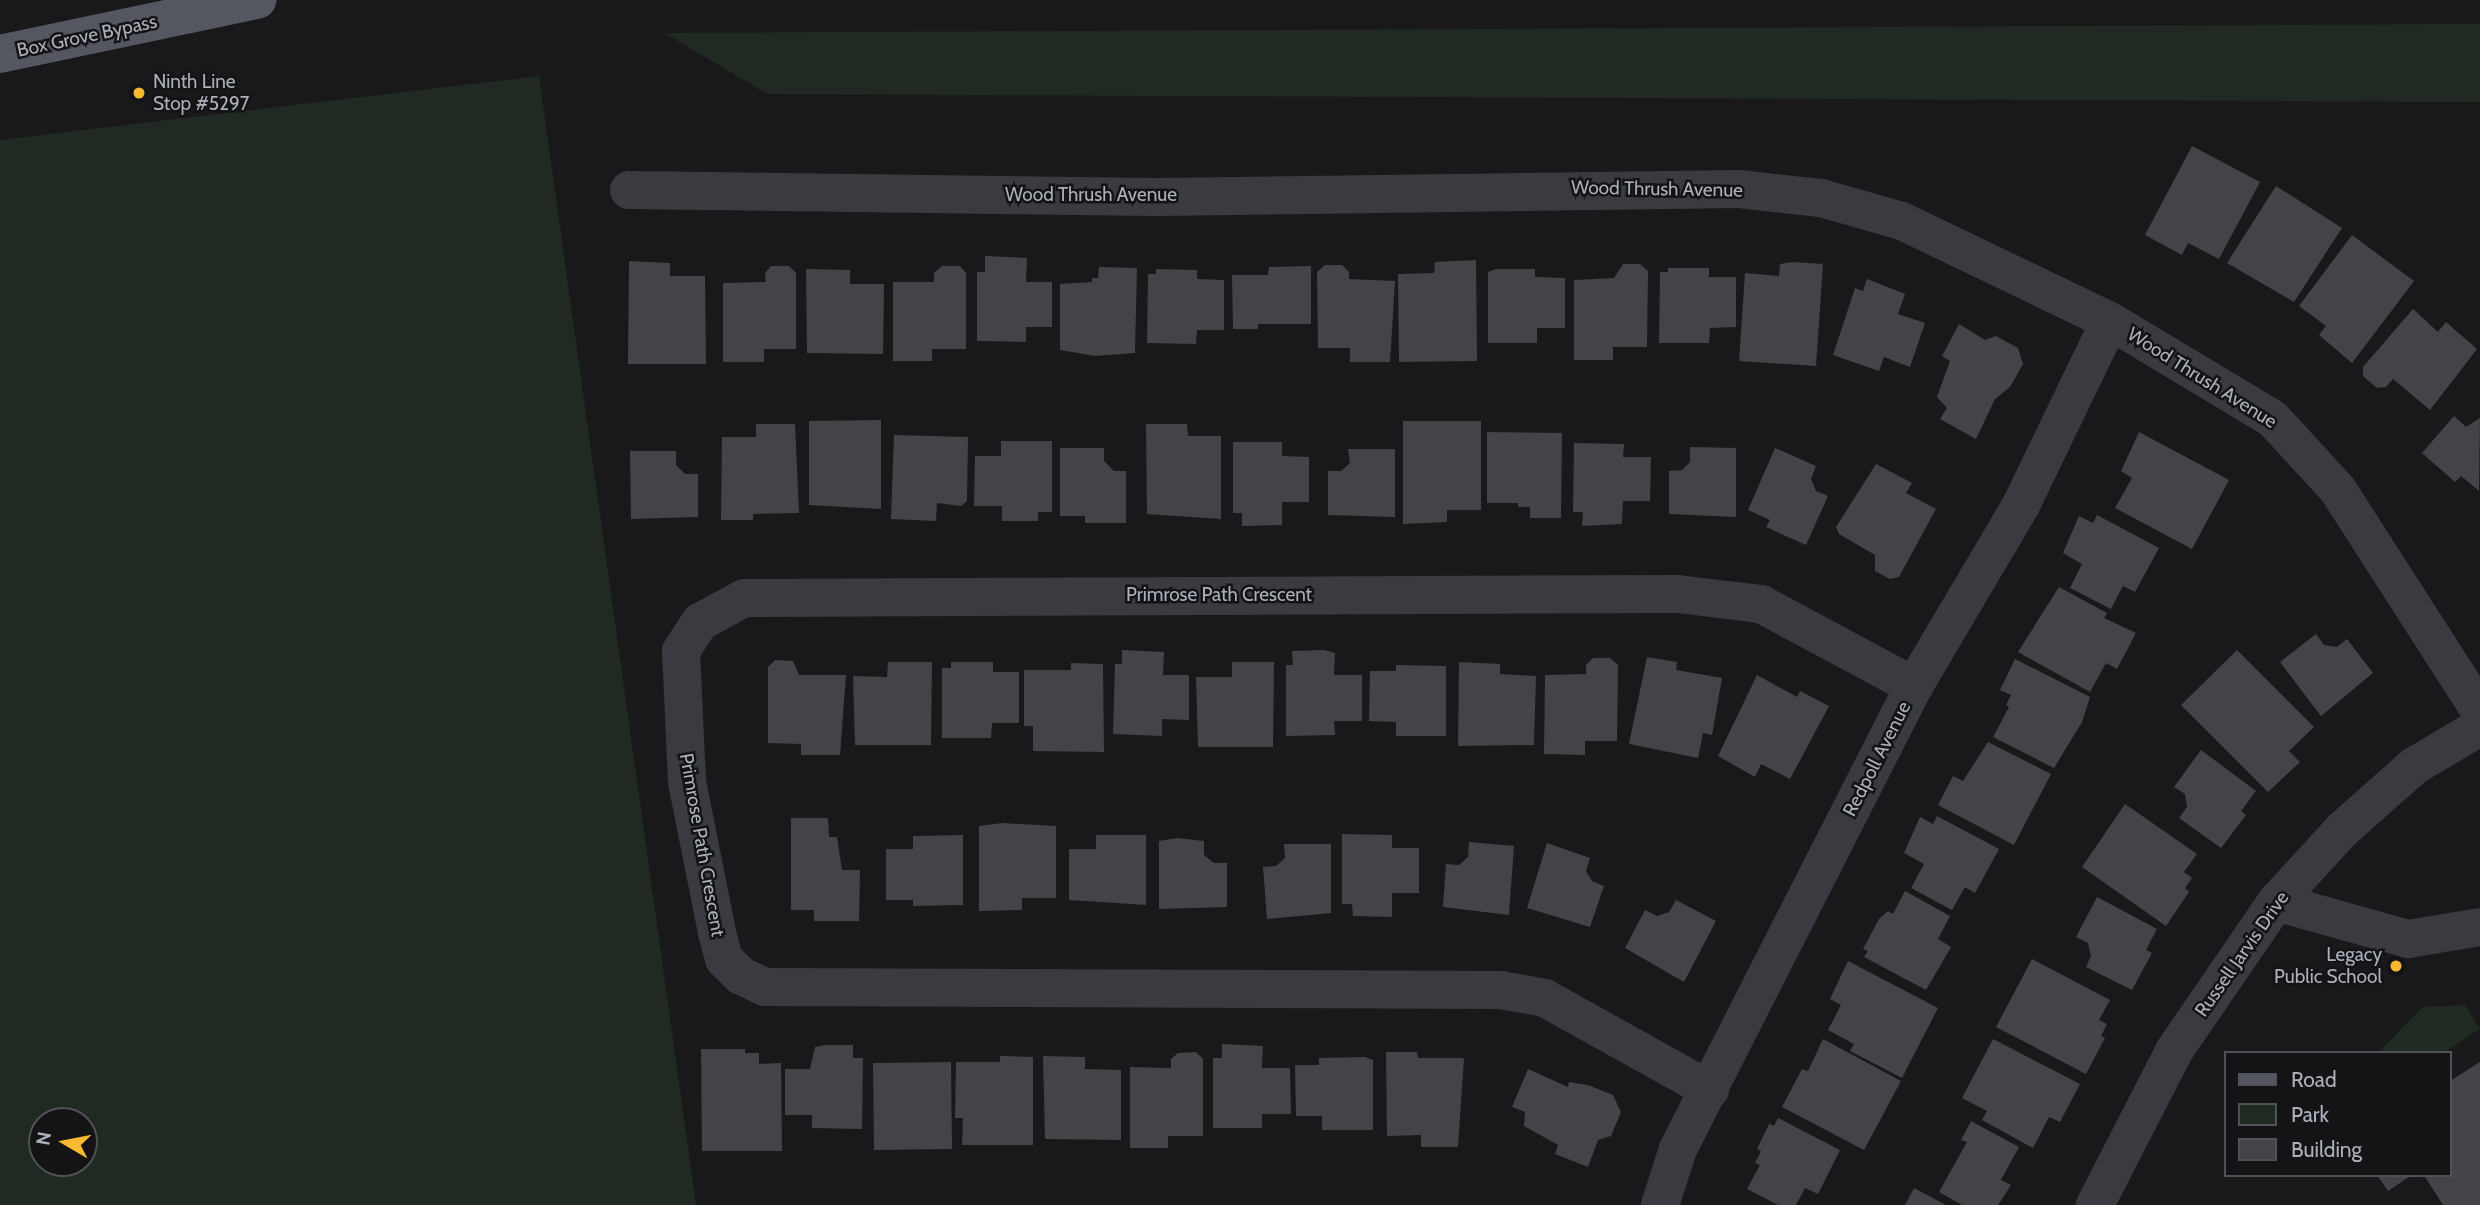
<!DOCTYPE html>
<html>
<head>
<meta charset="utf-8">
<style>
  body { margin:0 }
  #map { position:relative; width:2480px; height:1205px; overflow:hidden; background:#19191b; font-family:Cabin,sans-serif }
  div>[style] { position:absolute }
  .green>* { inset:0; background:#202a22 }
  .building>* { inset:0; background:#434448 }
  .minor>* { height:38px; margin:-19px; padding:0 19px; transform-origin:19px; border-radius:19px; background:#3a3b40 }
  .major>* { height:38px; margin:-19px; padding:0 19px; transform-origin:19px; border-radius:19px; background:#555760 }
  .dots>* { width:19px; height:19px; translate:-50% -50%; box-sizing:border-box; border:4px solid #141416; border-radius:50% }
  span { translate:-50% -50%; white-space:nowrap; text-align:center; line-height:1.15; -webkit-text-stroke:5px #141416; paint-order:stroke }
  .street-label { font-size:19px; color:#abb0bb }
  .poi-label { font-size:19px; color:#abb0bb }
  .left { translate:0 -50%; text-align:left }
  .right { translate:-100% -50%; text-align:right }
  .legend { position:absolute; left:2224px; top:1051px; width:228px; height:126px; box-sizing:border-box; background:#141416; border:2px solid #505258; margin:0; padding:9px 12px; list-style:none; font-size:21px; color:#abb0bb }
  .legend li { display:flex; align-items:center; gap:14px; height:35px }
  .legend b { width:35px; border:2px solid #505258 }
  .north { position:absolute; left:28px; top:1107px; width:70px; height:70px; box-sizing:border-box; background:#141416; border:2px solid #505258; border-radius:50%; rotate:280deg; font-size:19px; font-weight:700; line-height:28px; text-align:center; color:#abb0bb }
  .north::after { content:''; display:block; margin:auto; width:24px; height:32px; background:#fbb931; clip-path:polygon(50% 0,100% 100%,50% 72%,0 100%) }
</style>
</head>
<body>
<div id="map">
  <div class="green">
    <div style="clip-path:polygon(2480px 24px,2480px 102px,768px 94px,664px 33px)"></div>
    <div style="clip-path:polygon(evenodd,539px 76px,696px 1205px,0 1205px,0 140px,539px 76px,84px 1121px,84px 1163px,42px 1163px,42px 1121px,84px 1121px)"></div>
    <div style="clip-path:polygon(2465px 1005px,2480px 1029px,2443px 1053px,2378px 1053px,2423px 1007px)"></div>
  </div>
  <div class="building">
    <div style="clip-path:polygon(2192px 146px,2260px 182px,2219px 259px,2188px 243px,2182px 255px,2145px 235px)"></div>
    <div style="clip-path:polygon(2276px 186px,2342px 228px,2294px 302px,2227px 263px)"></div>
    <div style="clip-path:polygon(2352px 235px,2414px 281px,2352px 363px,2319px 335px,2326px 326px,2299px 306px)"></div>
    <div style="clip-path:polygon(985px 256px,1027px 258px,1026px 282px,1052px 282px,1052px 327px,1026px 327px,1026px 342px,977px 341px,977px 272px,985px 272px)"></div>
    <div style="clip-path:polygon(1476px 260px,1477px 361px,1399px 362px,1398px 274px,1434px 273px,1435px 262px)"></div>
    <div style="clip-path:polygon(629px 261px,670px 263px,670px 276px,705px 276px,706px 364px,628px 364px)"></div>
    <div style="clip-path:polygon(1793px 262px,1823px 264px,1816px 366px,1739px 361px,1745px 273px,1779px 276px,1780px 264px)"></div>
    <div style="clip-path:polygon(1623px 264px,1640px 264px,1648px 271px,1647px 347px,1613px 347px,1613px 360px,1574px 360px,1574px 280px,1614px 278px)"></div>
    <div style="clip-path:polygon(1325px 265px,1342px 265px,1349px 272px,1349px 279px,1395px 281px,1390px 362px,1350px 362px,1350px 348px,1318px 348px,1317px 272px)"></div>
    <div style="clip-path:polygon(771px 266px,789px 266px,796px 273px,796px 349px,764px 349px,764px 362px,723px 362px,723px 283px,766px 282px,765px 273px)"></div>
    <div style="clip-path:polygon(942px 266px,960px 266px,966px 273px,966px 349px,932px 349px,932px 361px,893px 361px,893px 282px,934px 282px,934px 273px)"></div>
    <div style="clip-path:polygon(1311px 266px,1311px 324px,1258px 324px,1258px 329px,1233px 329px,1232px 275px,1268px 275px,1269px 267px)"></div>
    <div style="clip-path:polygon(1099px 267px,1137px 268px,1135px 353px,1095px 356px,1060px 350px,1060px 284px,1092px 282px,1092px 278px,1098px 278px)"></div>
    <div style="clip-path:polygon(1668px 268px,1709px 268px,1709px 277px,1736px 277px,1736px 327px,1710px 328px,1709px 343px,1659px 343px,1660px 272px,1668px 272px)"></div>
    <div style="clip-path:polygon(806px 269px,850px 270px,850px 284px,884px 284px,883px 354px,807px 353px)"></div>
    <div style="clip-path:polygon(1156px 269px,1197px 270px,1197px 279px,1224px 280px,1224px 330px,1197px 330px,1196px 344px,1147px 343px,1148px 274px,1156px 274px)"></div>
    <div style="clip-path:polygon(1496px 269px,1535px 269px,1535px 277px,1565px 278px,1565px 328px,1537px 328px,1537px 343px,1488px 343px,1488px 272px)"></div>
    <div style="clip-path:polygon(1867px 279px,1905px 294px,1898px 314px,1925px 323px,1910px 367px,1884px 357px,1879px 371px,1833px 355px,1855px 288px,1863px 291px)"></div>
    <div style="clip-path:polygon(2413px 309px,2438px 332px,2446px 322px,2477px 349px,2430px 410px,2393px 379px,2386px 387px,2377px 388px,2363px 376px,2363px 367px)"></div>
    <div style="clip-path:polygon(1959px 324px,1985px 340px,1996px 336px,2018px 348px,2023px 364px,2010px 387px,1995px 399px,1976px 439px,1940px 419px,1947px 408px,1937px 397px,1950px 361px,1942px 356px)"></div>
    <div style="clip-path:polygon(2454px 416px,2466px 427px,2480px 418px,2479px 491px,2461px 476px,2455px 482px,2422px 453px)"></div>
    <div style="clip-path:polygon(881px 420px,881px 509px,809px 505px,809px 421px)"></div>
    <div style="clip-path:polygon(1403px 421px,1481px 421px,1481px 510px,1447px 510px,1447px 522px,1403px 524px)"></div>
    <div style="clip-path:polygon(756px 424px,795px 424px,799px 513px,753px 514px,753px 520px,721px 520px,722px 437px,756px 437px)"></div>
    <div style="clip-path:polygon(1146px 424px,1187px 424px,1188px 436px,1221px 436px,1221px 519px,1147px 514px)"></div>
    <div style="clip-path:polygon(1487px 432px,1562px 433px,1561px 518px,1530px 518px,1530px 507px,1518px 507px,1518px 503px,1487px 503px)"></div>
    <div style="clip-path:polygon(2139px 432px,2229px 480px,2192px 549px,2115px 508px,2132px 478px,2121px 471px)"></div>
    <div style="clip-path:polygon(894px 435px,968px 437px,967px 501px,961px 506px,937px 503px,936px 521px,891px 519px)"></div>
    <div style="clip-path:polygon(1001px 441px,1052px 441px,1052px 512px,1038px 512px,1038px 521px,1002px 521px,1002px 506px,974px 506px,975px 456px,1001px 456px)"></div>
    <div style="clip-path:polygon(1233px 442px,1282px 442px,1282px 456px,1309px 457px,1309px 502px,1282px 502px,1282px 525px,1242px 526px,1242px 513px,1233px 513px)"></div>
    <div style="clip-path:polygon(1574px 443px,1624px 444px,1623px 457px,1651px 457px,1650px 501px,1623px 501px,1622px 524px,1582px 526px,1583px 512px,1573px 512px)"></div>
    <div style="clip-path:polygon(1690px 447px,1736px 448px,1736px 517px,1669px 514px,1669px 471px,1682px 470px,1690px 462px)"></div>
    <div style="clip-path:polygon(1060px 448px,1104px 448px,1104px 461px,1114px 471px,1126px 471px,1126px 523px,1085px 523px,1085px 516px,1060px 516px)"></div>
    <div style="clip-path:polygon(1775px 448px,1816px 466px,1811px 479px,1816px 491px,1828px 496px,1806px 545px,1766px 527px,1770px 520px,1748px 510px)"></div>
    <div style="clip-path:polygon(1348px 449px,1395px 449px,1395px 517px,1328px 515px,1328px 471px,1341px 471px,1350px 463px)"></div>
    <div style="clip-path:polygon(630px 451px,676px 451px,676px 465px,685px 474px,698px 474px,698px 517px,631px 519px)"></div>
    <div style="clip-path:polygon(1876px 464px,1912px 483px,1906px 493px,1936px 509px,1899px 577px,1890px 579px,1875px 571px,1875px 555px,1839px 534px,1836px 527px)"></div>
    <div style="clip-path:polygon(2097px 515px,2159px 548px,2135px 592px,2123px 586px,2111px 609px,2070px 588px,2082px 564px,2063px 553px,2079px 516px,2093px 523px)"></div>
    <div style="clip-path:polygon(2059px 587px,2107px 613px,2104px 618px,2136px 633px,2117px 669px,2106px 663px,2090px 692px,2018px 652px)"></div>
    <div style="clip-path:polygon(2316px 634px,2324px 645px,2337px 647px,2347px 639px,2373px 673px,2321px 716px,2280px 662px)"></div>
    <div style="clip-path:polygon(1122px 650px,1164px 652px,1163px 675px,1189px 675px,1189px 720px,1162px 719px,1162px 736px,1113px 734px,1115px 664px,1122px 664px)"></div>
    <div style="clip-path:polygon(1324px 650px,1335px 653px,1334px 675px,1362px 675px,1362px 721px,1334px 721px,1335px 735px,1286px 736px,1286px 665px,1293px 665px,1292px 651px)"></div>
    <div style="clip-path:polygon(2237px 650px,2314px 727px,2289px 751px,2300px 762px,2268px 792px,2181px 705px)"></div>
    <div style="clip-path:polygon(1647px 657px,1677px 662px,1676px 670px,1722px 678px,1712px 735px,1703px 733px,1698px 758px,1629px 744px)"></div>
    <div style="clip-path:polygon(1593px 658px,1610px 658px,1618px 665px,1617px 741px,1585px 741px,1585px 755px,1544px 754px,1545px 675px,1586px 674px,1586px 665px)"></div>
    <div style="clip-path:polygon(2015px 659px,2090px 697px,2082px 722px,2054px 768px,1993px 737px,2009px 707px,2006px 705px,2011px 695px,2000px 690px)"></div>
    <div style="clip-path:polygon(775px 660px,793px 661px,799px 675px,846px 675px,840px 755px,801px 755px,801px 744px,768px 743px,768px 667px)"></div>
    <div style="clip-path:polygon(888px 662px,932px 662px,931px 745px,855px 745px,853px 676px,887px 677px)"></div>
    <div style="clip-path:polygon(951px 662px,993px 662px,993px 672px,1019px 672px,1019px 723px,992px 723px,991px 738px,942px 738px,942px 668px,951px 668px)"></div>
    <div style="clip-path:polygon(1232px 662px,1274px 662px,1273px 747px,1198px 747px,1196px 677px,1232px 677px)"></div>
    <div style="clip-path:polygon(1459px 662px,1500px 664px,1500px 674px,1536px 676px,1534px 745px,1458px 746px)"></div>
    <div style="clip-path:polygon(1071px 663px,1103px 664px,1104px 752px,1033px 751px,1033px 726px,1024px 726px,1024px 670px,1071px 670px)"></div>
    <div style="clip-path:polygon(1396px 665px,1446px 666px,1446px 736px,1396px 736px,1396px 722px,1369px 721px,1370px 671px,1396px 671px)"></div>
    <div style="clip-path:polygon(1757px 675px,1797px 697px,1800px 691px,1829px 706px,1790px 779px,1761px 764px,1755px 777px,1718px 756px)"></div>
    <div style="clip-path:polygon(1988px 742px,2051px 774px,2014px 845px,1938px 805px,1953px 776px,1963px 781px)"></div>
    <div style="clip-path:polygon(2201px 750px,2256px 791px,2241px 811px,2246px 815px,2221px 848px,2179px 818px,2187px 807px,2185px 794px,2174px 787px)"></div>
    <div style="clip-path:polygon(2125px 804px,2197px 854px,2184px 872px,2192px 878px,2185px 888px,2189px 892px,2166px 926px,2082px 867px)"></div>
    <div style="clip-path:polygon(1937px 816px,1999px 849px,1975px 893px,1965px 887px,1952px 910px,1911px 888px,1924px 864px,1904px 853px,1920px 817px,1933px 824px)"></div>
    <div style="clip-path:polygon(791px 818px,828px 818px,829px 837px,837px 837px,842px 870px,860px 870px,859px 921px,814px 921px,814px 910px,791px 910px)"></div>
    <div style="clip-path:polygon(1002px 823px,1056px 826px,1056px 898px,1022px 898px,1022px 910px,979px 911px,979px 826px)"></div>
    <div style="clip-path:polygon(1342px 834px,1392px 835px,1392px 848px,1419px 848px,1419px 893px,1392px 893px,1392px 917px,1353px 916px,1352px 904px,1342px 904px)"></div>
    <div style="clip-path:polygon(963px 835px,963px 905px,913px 906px,913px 900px,886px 900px,886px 849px,913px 849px,913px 836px)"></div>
    <div style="clip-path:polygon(1096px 835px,1146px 835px,1146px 905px,1069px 900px,1069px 849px,1096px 849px)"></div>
    <div style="clip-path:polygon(1177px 838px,1204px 841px,1204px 855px,1214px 863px,1227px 863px,1227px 907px,1159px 909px,1159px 841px)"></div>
    <div style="clip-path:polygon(1469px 842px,1514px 846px,1509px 915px,1443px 907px,1446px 864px,1459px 865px,1468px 857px)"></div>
    <div style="clip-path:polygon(1547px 843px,1590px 858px,1586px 871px,1592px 881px,1604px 886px,1590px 927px,1527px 908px)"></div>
    <div style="clip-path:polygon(1284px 844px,1331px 844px,1331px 913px,1267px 919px,1263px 867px,1276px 866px,1285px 858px)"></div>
    <div style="clip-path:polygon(1905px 891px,1950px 916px,1938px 939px,1951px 947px,1926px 990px,1864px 957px,1868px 951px,1863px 949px,1879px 919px,1888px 911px,1893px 914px)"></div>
    <div style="clip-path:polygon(2097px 897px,2157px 929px,2146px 950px,2152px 953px,2132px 990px,2086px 967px,2091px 956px,2088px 943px,2076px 937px)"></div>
    <div style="clip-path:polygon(1676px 900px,1716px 921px,1684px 982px,1625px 948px,1645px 910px,1657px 916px,1669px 912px)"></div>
    <div style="clip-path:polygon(2032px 959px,2110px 1000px,2099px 1020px,2107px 1024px,2101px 1036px,2105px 1038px,2086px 1074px,1996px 1027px)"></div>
    <div style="clip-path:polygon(1848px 961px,1938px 1008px,1902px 1078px,1850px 1051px,1854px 1044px,1828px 1030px,1841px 1005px,1830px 999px)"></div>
    <div style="clip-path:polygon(1823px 1039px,1901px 1081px,1864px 1150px,1782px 1107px,1802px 1069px,1808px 1071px)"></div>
    <div style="clip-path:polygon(1993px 1039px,2080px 1084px,2060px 1122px,2049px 1117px,2033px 1148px,1982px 1120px,1987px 1111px,1962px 1098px)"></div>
    <div style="clip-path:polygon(1222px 1044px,1263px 1046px,1262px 1068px,1290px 1068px,1291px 1114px,1262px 1114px,1262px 1128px,1213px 1128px,1213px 1058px,1222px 1058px)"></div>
    <div style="clip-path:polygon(825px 1045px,853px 1045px,853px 1058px,863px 1058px,862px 1129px,812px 1128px,812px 1115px,785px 1115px,785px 1069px,810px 1069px,815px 1047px)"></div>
    <div style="clip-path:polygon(701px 1049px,745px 1049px,745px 1053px,759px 1053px,759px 1064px,781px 1063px,782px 1151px,702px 1151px)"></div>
    <div style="clip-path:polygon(1196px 1052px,1203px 1059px,1203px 1136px,1168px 1136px,1168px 1148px,1130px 1148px,1130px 1067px,1171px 1068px,1171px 1059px,1178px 1053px)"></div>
    <div style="clip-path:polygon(1386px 1052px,1417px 1052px,1418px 1058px,1464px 1058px,1458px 1147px,1421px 1147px,1421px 1135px,1387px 1136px)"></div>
    <div style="clip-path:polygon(1000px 1056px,1033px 1057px,1033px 1145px,962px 1145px,963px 1118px,955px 1118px,956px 1062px,1000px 1062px)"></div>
    <div style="clip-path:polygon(1043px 1056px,1085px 1057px,1085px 1069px,1121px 1070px,1121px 1140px,1045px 1139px)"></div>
    <div style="clip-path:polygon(1365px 1057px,1373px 1060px,1373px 1130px,1322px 1130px,1322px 1116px,1296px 1116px,1295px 1065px,1319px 1065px,1319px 1058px)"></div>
    <div style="clip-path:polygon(951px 1062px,952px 1149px,874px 1150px,873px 1063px)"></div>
    <div style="clip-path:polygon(2480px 1062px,2480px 1205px,2443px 1205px,2424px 1175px,2450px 1175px,2450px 1081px)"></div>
    <div style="clip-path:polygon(1528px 1069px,1568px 1087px,1569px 1082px,1588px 1085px,1613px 1095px,1621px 1112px,1611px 1136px,1598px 1140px,1588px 1167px,1555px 1154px,1558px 1145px,1524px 1126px,1525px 1112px,1512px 1107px)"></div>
    <div style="clip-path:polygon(1778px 1118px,1840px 1150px,1818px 1194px,1805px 1188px,1796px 1205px,1778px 1205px,1747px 1189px,1760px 1165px,1755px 1163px,1761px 1151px,1757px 1149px,1769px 1124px,1774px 1126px)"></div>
    <div style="clip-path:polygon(1971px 1121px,2019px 1147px,2001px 1180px,2011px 1185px,1998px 1205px,1962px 1205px,1939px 1192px,1967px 1142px,1961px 1140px)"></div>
    <div style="clip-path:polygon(2377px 1175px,2412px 1175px,2388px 1191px)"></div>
    <div style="clip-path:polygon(1914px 1188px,1946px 1205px,1905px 1205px)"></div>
  </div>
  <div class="minor">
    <div style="left:629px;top:190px;width:527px;rotate:0.76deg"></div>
    <div style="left:1156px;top:197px;width:583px;rotate:-0.79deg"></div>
    <div style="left:1739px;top:189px;width:82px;rotate:6.3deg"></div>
    <div style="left:1821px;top:198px;width:84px;rotate:15.9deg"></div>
    <div style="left:1902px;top:221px;width:231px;rotate:25.7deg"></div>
    <div style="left:2110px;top:321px;width:190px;rotate:31deg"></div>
    <div style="left:2273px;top:419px;width:96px;rotate:47.5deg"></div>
    <div style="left:2338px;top:490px;width:263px;rotate:57.3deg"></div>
    <div style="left:2276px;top:902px;width:137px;rotate:15.7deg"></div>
    <div style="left:2408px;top:939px;width:73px;rotate:-9.5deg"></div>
    <div style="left:1710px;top:1090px;width:189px;rotate:-150.9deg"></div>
    <div style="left:1545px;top:998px;width:45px;rotate:-169.7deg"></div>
    <div style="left:1501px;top:990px;width:736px;rotate:-179.77deg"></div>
    <div style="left:765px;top:987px;width:26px;rotate:-155deg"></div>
    <div style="left:741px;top:976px;width:24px;rotate:-135deg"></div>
    <div style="left:724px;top:959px;width:28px;rotate:-105deg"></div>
    <div style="left:717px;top:932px;width:153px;rotate:-101.3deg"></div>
    <div style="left:687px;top:782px;width:131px;rotate:-92.6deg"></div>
    <div style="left:681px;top:651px;width:35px;rotate:-57deg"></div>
    <div style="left:700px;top:622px;width:50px;rotate:-28.6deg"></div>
    <div style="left:744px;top:598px;width:934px;rotate:-0.25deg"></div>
    <div style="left:1678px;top:594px;width:84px;rotate:6.9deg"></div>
    <div style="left:1761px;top:604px;width:174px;rotate:28.2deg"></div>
    <div style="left:1660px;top:1205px;width:59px;rotate:-72.2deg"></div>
    <div style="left:1678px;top:1149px;width:520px;rotate:-62.99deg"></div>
    <div style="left:1914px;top:686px;width:210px;rotate:-59.4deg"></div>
    <div style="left:2021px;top:505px;width:204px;rotate:-64.2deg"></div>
    <div style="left:2095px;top:1205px;width:173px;rotate:-62.8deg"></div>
    <div style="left:2174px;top:1051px;width:181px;rotate:-55.6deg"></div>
    <div style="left:2276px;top:902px;width:98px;rotate:-47.5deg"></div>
    <div style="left:2342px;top:830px;width:96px;rotate:-41.6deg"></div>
    <div style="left:2414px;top:766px;width:77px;rotate:-30.6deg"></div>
  </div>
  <div class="major">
    <div style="left:0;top:54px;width:263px;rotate:-11.9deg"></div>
  </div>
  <div class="dots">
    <div style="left:139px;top:93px;background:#fbb931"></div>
    <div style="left:2396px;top:966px;background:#fbb931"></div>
  </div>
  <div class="street-label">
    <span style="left:87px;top:36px;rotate:-12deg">Box Grove Bypass</span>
    <span style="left:1657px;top:189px;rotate:1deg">Wood Thrush Avenue</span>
    <span style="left:1091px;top:195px">Wood Thrush Avenue</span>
    <span style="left:2202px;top:378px;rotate:32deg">Wood Thrush Avenue</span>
    <span style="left:1219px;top:595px">Primrose Path Crescent</span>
    <span style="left:1877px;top:759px;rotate:-63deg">Redpoll Avenue</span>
    <span style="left:702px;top:845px;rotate:80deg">Primrose Path Crescent</span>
    <span style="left:2242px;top:954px;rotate:-55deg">Russell Jarvis Drive</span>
  </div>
  <div class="poi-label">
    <span class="left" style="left:153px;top:93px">Ninth Line<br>Stop #5297</span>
    <span class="right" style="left:2382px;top:966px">Legacy<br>Public School</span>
  </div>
  <ul class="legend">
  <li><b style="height:9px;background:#555760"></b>Road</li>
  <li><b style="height:19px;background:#202a22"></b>Park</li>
  <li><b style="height:19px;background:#434448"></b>Building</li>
  </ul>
  <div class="north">N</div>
</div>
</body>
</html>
